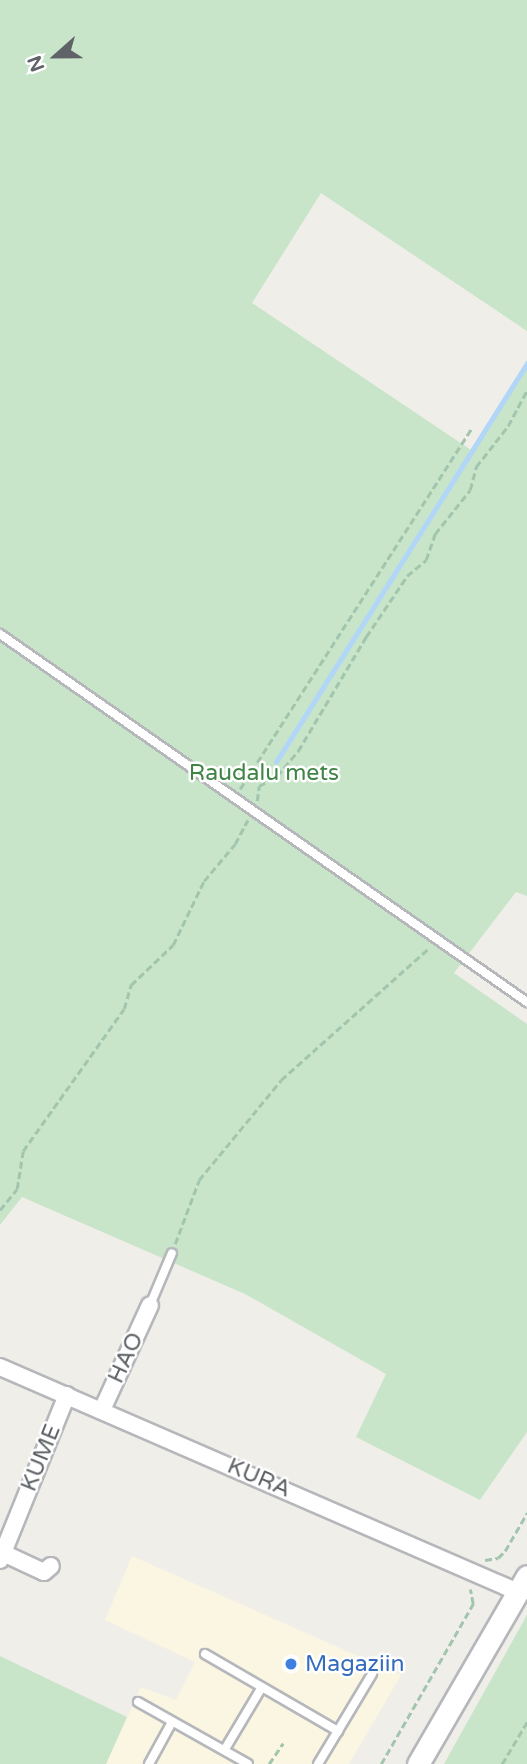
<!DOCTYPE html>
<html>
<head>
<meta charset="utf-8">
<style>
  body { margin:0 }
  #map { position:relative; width:527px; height:1764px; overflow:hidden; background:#f0eee8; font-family:"Varela Round",sans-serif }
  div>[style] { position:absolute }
  .commercial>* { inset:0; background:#fbf6e2 }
  .green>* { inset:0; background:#c8e4c9 }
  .stream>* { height:4.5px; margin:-2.25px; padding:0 2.25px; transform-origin:2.25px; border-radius:2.25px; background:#b1d6f7 }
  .path>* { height:2.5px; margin-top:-1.25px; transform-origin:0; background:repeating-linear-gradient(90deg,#a1c5ad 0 7px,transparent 0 10.5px) }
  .roads { filter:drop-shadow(2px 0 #b5b7bb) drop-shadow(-2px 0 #b5b7bb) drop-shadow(0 2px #b5b7bb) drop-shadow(0 -2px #b5b7bb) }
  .lane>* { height:8px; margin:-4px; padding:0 4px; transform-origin:4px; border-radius:4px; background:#fff }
  .street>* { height:16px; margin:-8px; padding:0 8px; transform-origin:8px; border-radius:8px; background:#fff }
  .secondary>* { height:21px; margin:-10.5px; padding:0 10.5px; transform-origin:10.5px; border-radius:10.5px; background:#fff }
  .dots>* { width:19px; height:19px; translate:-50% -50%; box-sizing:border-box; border:4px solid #fff; border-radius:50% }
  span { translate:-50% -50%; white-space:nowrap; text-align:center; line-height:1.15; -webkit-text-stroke:5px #fff; paint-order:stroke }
  .park-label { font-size:23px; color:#408546 }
  .street-label { font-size:23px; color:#5f6266 }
  .shop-label { font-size:23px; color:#366cbe }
  .left { translate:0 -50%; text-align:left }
  .north { position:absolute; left:21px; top:21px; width:70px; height:70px; -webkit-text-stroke:5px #fff; paint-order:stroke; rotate:249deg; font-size:19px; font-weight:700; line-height:28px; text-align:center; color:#5f6266 }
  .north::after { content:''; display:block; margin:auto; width:24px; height:32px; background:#5f6266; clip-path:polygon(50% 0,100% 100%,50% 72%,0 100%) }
</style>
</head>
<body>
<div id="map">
  <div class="commercial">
    <div style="clip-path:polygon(132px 1556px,401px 1675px,349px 1764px,106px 1764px,141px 1687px,176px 1700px,195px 1662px,105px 1620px)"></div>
  </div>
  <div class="green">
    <div style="clip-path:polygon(0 0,527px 0,527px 331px,321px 193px,252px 303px,471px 450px,527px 365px,527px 896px,516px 892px,454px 973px,527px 1024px,527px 1432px,480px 1500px,356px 1437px,386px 1374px,245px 1294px,22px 1197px,0 1225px)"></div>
    <div style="clip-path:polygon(527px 1615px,527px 1764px,444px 1764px)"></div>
    <div style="clip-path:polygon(0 1656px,127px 1717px,106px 1764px,0 1764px)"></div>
  </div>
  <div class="stream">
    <div style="left:276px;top:762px;width:471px;rotate:-57.8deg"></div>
  </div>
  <div class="path">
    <div style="left:240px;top:789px;width:429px;rotate:-57.3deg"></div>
    <div style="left:257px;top:801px;width:15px;rotate:-82deg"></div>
    <div style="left:259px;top:786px;width:21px;rotate:-29deg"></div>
    <div style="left:277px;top:776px;width:33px;rotate:-50deg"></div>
    <div style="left:298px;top:751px;width:133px;rotate:-59.2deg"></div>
    <div style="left:366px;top:637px;width:73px;rotate:-56.1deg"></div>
    <div style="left:407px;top:576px;width:25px;rotate:-40deg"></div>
    <div style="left:426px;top:560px;width:28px;rotate:-71deg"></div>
    <div style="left:435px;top:534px;width:56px;rotate:-51.5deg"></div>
    <div style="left:470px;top:490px;width:24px;rotate:-75deg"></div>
    <div style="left:476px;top:467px;width:52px;rotate:-52deg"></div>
    <div style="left:508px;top:426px;width:40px;rotate:-62deg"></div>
    <div style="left:0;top:1210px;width:27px;rotate:-51deg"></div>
    <div style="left:17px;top:1189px;width:38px;rotate:-81deg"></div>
    <div style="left:23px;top:1151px;width:174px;rotate:-54.6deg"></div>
    <div style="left:124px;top:1009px;width:25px;rotate:-74deg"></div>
    <div style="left:131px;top:985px;width:58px;rotate:-43.6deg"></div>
    <div style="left:173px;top:945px;width:71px;rotate:-64.2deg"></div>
    <div style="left:204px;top:881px;width:48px;rotate:-50deg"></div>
    <div style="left:235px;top:844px;width:27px;rotate:-62deg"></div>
    <div style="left:175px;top:1244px;width:68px;rotate:-69.4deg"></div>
    <div style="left:199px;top:1180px;width:129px;rotate:-50.6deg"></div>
    <div style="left:281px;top:1080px;width:198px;rotate:-41.7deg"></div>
    <div style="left:485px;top:1560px;width:13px;rotate:-9deg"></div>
    <div style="left:498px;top:1558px;width:10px;rotate:-45deg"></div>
    <div style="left:505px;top:1551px;width:44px;rotate:-59.9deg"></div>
    <div style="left:269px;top:1764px;width:25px;rotate:-56deg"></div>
    <div style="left:381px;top:1764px;width:185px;rotate:-60.1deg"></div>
    <div style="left:473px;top:1604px;width:15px;rotate:-101deg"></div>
    <div style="left:502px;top:1764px;width:49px;rotate:-59.2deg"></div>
  </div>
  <div class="roads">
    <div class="lane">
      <div style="left:0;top:634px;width:643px;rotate:34.93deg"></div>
      <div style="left:150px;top:1305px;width:56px;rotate:-67.1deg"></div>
      <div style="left:205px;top:1654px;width:154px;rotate:30.1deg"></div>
      <div style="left:138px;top:1702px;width:126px;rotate:29.4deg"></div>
      <div style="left:225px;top:1749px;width:72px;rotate:-59.2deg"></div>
      <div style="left:149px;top:1764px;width:48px;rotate:-61.3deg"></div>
      <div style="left:318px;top:1764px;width:105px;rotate:-59deg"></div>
    </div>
    <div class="street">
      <div style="left:0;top:1367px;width:565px;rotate:23.48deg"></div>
      <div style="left:102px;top:1410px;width:115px;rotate:-65.4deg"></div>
      <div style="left:3px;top:1553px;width:45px;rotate:24.9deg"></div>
      <div style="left:44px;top:1572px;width:9px;rotate:-41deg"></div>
      <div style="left:0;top:1560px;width:178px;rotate:-67.9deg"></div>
    </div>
    <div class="secondary">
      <div style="left:418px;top:1764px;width:217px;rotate:-59.9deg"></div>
    </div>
  </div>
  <div class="dots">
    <div style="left:291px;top:1664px;background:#3f7fe0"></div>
  </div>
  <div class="park-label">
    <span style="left:264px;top:773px">Raudalu mets</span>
  </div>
  <div class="street-label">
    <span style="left:126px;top:1358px;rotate:-65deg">HAO</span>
    <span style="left:41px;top:1458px;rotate:-68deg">KUME</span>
    <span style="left:259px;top:1478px;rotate:23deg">KURA</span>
  </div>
  <div class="shop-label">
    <span class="left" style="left:305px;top:1664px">Magaziin</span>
  </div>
  <div class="north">N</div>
</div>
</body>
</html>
